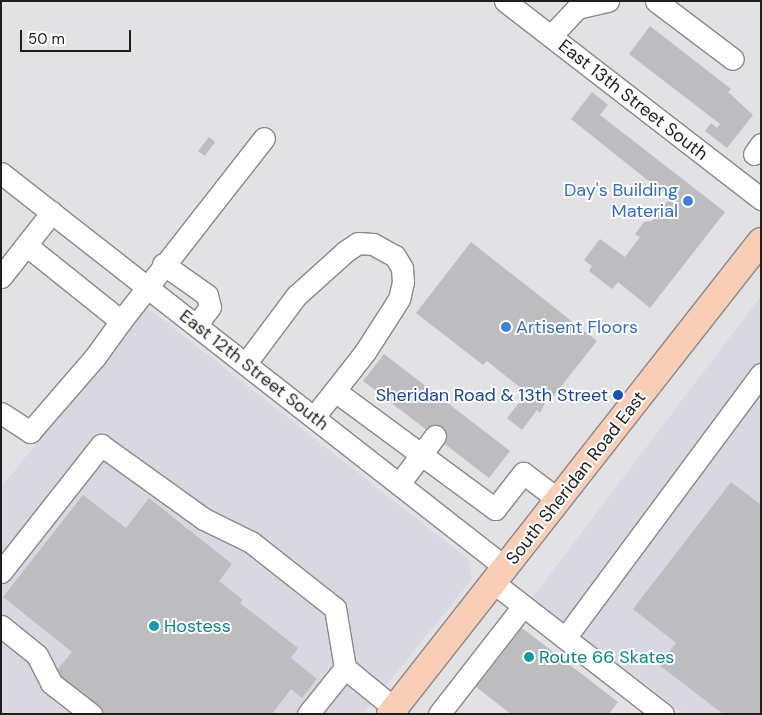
<!DOCTYPE html>
<html>
<head>
<meta charset="utf-8">
<style>
  body { margin:0 }
  #map { position:relative; width:762px; height:715px; overflow:hidden; background:#e2e2e5; font-family:"DM Sans",sans-serif }
  div>[style] { position:absolute }
  .built>* { inset:0; background:#d8d7e2 }
  .building>* { inset:0; background:#bdbdc0 }
  .roads { filter:drop-shadow(1px 0 #89898c) drop-shadow(-1px 0 #89898c) drop-shadow(0 1px #89898c) drop-shadow(0 -1px #89898c) }
  .minor>* { height:21px; margin:-10.5px; padding:0 10.5px; transform-origin:10.5px; border-radius:10.5px; background:#fff }
  .major>* { height:26px; margin:-13px; padding:0 13px; transform-origin:13px; border-radius:13px; background:#f9cdb6 }
  .dots>* { width:14px; height:14px; translate:-50% -50%; box-sizing:border-box; border:2px solid #fff; border-radius:50% }
  span { translate:-50% -50%; white-space:nowrap; text-align:center; line-height:1.15; -webkit-text-stroke:4px #fff; paint-order:stroke }
  .street-label { font-size:18px; color:#1e1e1f }
  .shop-label { font-size:18px; color:#366cbe }
  .right { translate:-100% -50%; text-align:right }
  .left { translate:0 -50%; text-align:left }
  .transit-label { font-size:18px; color:#164399 }
  .culture-label { font-size:18px; color:#0d838f }
  .frame { position:absolute; inset:0; border:2px solid #1e1e1f; pointer-events:none }
  .scale { position:absolute; left:20px; top:30px; width:111px; height:22px; box-sizing:border-box; border:2px solid #1e1e1f; border-top:0; padding-left:6px; font-size:15px; line-height:18px; white-space:nowrap; color:#1e1e1f; -webkit-text-stroke:4px #fff; paint-order:stroke }
</style>
</head>
<body>
<div id="map">
  <div class="built">
    <div style="clip-path:polygon(761px 296px,761px 714px,684px 714px,532px 598px)"></div>
    <div style="clip-path:polygon(145px 306px,469px 560px,472px 579px,363px 714px,1px 714px,1px 488px)"></div>
  </div>
  <div class="building">
    <div style="clip-path:polygon(650px 26px,731px 89px,728px 92px,753px 115px,727px 148px,705px 131px,711px 123px,717px 128px,720px 124px,629px 54px)"></div>
    <div style="clip-path:polygon(592px 92px,608px 105px,600px 115px,725px 212px,650px 308px,618px 282px,612px 289px,589px 271px,592px 266px,584px 260px,600px 239px,625px 257px,640px 237px,635px 234px,644px 222px,652px 221px,670px 198px,571px 119px)"></div>
    <div style="clip-path:polygon(209px 137px,215px 142px,205px 156px,198px 151px)"></div>
    <div style="clip-path:polygon(471px 242px,597px 341px,551px 399px,548px 397px,540px 413px,537px 410px,522px 430px,507px 418px,527px 393px,487px 361px,483px 365px,416px 313px)"></div>
    <div style="clip-path:polygon(384px 354px,510px 451px,489px 478px,363px 381px)"></div>
    <div style="clip-path:polygon(731px 482px,761px 505px,761px 714px,723px 714px,659px 665px,676px 643px,633px 609px)"></div>
    <div style="clip-path:polygon(83px 495px,126px 528px,149px 498px,232px 564px,219px 581px,243px 600px,240px 603px,298px 648px,291px 658px,317px 679px,302px 698px,291px 689px,272px 714px,103px 714px,53px 675px,72px 652px,3px 597px)"></div>
    <div style="clip-path:polygon(522px 628px,618px 702px,609px 714px,511px 714px,476px 687px)"></div>
  </div>
  <div class="roads">
    <div class="minor">
      <div style="left:505px;top:1px;width:324px;rotate:37.7deg"></div>
      <div style="left:656px;top:1px;width:96px;rotate:37deg"></div>
      <div style="left:551px;top:36px;width:38px;rotate:-47deg"></div>
      <div style="left:577px;top:8px;width:32px;rotate:-13deg"></div>
      <div style="left:754px;top:154px;width:12px;rotate:-55deg"></div>
      <div style="left:1px;top:173px;width:641px;rotate:38.03deg"></div>
      <div style="left:52px;top:212px;width:42px;rotate:128.2deg"></div>
      <div style="left:26px;top:245px;width:122px;rotate:38.7deg"></div>
      <div style="left:121px;top:321px;width:232px;rotate:-52deg"></div>
      <div style="left:163px;top:264px;width:54px;rotate:35.2deg"></div>
      <div style="left:207px;top:295px;width:12px;rotate:76deg"></div>
      <div style="left:210px;top:307px;width:21px;rotate:127deg"></div>
      <div style="left:1px;top:277px;width:41px;rotate:-52deg"></div>
      <div style="left:246px;top:363px;width:84px;rotate:-53.3deg"></div>
      <div style="left:296px;top:296px;width:67px;rotate:-42deg"></div>
      <div style="left:346px;top:251px;width:14px;rotate:-34deg"></div>
      <div style="left:358px;top:243px;width:15px;rotate:4deg"></div>
      <div style="left:373px;top:244px;width:25px;rotate:29deg"></div>
      <div style="left:395px;top:256px;width:14px;rotate:60deg"></div>
      <div style="left:402px;top:268px;width:14px;rotate:86deg"></div>
      <div style="left:403px;top:282px;width:17px;rotate:103deg"></div>
      <div style="left:399px;top:299px;width:63px;rotate:122.7deg"></div>
      <div style="left:365px;top:352px;width:83px;rotate:128.1deg"></div>
      <div style="left:335px;top:391px;width:199px;rotate:36.4deg"></div>
      <div style="left:495px;top:509px;width:46px;rotate:-52.1deg"></div>
      <div style="left:523px;top:473px;width:45px;rotate:36.9deg"></div>
      <div style="left:1px;top:413px;width:35px;rotate:33deg"></div>
      <div style="left:30px;top:432px;width:99px;rotate:-49.1deg"></div>
      <div style="left:95px;top:357px;width:44px;rotate:-54.2deg"></div>
      <div style="left:399px;top:484px;width:60px;rotate:-53.1deg"></div>
      <div style="left:1px;top:572px;width:162px;rotate:-51.8deg"></div>
      <div style="left:101px;top:445px;width:127px;rotate:35.7deg"></div>
      <div style="left:204px;top:519px;width:52px;rotate:26.1deg"></div>
      <div style="left:251px;top:542px;width:107px;rotate:38.2deg"></div>
      <div style="left:335px;top:608px;width:61px;rotate:80.5deg"></div>
      <div style="left:345px;top:668px;width:63px;rotate:39.2deg"></div>
      <div style="left:494px;top:583px;width:214px;rotate:37.8deg"></div>
      <div style="left:1px;top:626px;width:46px;rotate:38.9deg"></div>
      <div style="left:37px;top:655px;width:31px;rotate:63deg"></div>
      <div style="left:51px;top:683px;width:51px;rotate:37.8deg"></div>
      <div style="left:565px;top:638px;width:329px;rotate:-53.4deg"></div>
      <div style="left:308px;top:714px;width:59px;rotate:-51.2deg"></div>
      <div style="left:439px;top:714px;width:137px;rotate:-52.1deg"></div>
    </div>
    <div class="major">
      <div style="left:390px;top:714px;width:601px;rotate:-51.89deg"></div>
    </div>
  </div>
  <div class="dots">
    <div style="left:688px;top:201px;background:#3f7fe0"></div>
    <div style="left:506px;top:327px;background:#3f7fe0"></div>
    <div style="left:618px;top:395px;background:#1a4fb4"></div>
    <div style="left:154px;top:626px;background:#0f9aa8"></div>
    <div style="left:529px;top:657px;background:#0f9aa8"></div>
  </div>
  <div class="street-label">
    <span style="left:633px;top:100px;rotate:38deg">East 13th Street South</span>
    <span style="left:254px;top:370px;rotate:38deg">East 12th Street South</span>
    <span style="left:576px;top:478px;rotate:-52deg">South Sheridan Road East</span>
  </div>
  <div class="shop-label">
    <span class="right" style="left:678px;top:201px">Day's Building<br>Material</span>
    <span class="left" style="left:516px;top:327px">Artisent Floors</span>
  </div>
  <div class="transit-label">
    <span class="right" style="left:608px;top:395px">Sheridan Road &amp; 13th Street</span>
  </div>
  <div class="culture-label">
    <span class="left" style="left:164px;top:626px">Hostess</span>
    <span class="left" style="left:539px;top:657px">Route 66 Skates</span>
  </div>
  <div class="frame"></div>
  <div class="scale">50 m</div>
</div>
</body>
</html>
